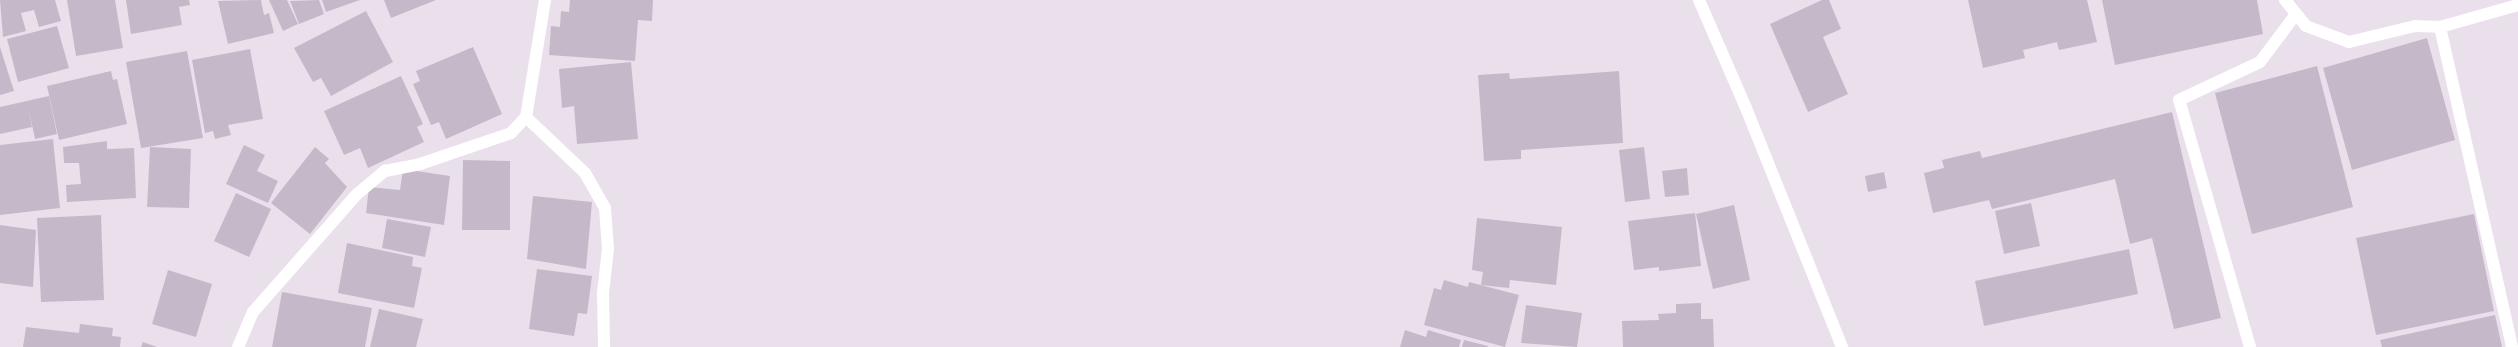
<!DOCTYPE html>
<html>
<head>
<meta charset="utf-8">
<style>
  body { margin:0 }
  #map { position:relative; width:2518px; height:347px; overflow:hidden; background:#e9e0ec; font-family:Figtree,sans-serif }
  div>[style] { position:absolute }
  .building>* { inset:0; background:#c5b9c9 }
  .minor>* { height:12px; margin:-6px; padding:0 6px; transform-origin:6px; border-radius:6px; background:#fff }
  span { translate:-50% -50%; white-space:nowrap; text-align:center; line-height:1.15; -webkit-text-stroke:4px #f6f1f8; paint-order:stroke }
</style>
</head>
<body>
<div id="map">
  <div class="building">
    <div style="clip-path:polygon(0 0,55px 0,61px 21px,39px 27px,34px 10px,21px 13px,26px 31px,3px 37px)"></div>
    <div style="clip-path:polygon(67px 0,115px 0,123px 48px,76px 56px)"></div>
    <div style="clip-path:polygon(126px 0,189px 0,190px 5px,179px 7px,182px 25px,131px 34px)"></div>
    <div style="clip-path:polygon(261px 0,264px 15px,269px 13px,274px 33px,228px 44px,218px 1px)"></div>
    <div style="clip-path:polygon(269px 0,287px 0,298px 24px,283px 31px)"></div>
    <div style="clip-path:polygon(319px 0,324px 14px,299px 24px,290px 1px)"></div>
    <div style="clip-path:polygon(322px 0,360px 0,326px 12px)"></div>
    <div style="clip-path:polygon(384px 0,436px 0,391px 18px)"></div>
    <div style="clip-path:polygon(570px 0,653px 0,652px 21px,638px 20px,635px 61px,549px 55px,551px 26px,560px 27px,561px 11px,569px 12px)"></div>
    <div style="clip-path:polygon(1822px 0,1829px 0,1841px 29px,1823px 37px,1848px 94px,1808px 112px,1770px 24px)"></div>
    <div style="clip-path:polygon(1968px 0,2087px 0,2097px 42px,2059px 50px,2057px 42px,2023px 50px,2025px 58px,1983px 68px)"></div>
    <div style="clip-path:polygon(2102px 0,2257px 0,2263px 34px,2115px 65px)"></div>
    <div style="clip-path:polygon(366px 11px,393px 62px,331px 96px,321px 78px,313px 82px,294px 48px)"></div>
    <div style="clip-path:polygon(57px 26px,69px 68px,18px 82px,7px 39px)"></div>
    <div style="clip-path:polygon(2427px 38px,2455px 140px,2352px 170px,2323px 68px)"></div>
    <div style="clip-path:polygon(0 47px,14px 91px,0 95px)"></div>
    <div style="clip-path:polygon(473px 47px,502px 114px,446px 139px,439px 122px,431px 125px,413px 84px,420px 81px,416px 71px)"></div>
    <div style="clip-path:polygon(250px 49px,263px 119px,228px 125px,231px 135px,215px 139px,213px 131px,205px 133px,192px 60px)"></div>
    <div style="clip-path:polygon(187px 51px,203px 138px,141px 148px,126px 62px)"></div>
    <div style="clip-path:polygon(631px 62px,638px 139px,577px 144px,574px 106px,562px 108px,559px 69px)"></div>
    <div style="clip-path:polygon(2317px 66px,2353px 207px,2252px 234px,2215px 93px)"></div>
    <div style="clip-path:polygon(111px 71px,113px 80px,117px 79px,127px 124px,59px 140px,47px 86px)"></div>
    <div style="clip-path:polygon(1619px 71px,1623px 143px,1521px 150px,1521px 159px,1484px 161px,1478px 75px,1509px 73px,1510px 79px)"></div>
    <div style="clip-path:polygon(401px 76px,423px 124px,417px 127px,424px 142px,368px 168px,360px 148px,344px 155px,324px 111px)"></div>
    <div style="clip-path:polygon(49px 96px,57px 134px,35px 139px,28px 106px,32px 127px,0 134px,0 107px)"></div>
    <div style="clip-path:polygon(2172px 112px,2221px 318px,2174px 329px,2152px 238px,2130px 244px,2115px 179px,1992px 209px,1989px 200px,1933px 213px,1924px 173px,1944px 168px,1942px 160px,1980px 151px,1982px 158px)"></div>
    <div style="clip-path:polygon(53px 139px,60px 208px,0 215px,0 145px)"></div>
    <div style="clip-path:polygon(107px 141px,107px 149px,134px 148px,136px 198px,67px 202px,66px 185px,81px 184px,79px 163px,64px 163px,63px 147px)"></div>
    <div style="clip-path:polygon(244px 145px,265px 155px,257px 171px,278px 181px,268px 203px,226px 184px)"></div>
    <div style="clip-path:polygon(150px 147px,191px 149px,189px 208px,147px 207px)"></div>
    <div style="clip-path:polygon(315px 147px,329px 159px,325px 163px,347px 187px,310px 234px,271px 203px)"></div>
    <div style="clip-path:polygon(1644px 147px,1650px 199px,1625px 202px,1619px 150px)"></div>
    <div style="clip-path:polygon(463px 160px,510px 161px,510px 230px,462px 230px)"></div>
    <div style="clip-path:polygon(1687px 168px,1689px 195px,1665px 197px,1662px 171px)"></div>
    <div style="clip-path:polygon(403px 169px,450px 176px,444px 225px,366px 213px,369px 187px,400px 190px)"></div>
    <div style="clip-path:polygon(1884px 172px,1887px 188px,1868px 192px,1865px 176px)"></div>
    <div style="clip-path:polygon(236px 193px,271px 209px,249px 257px,214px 241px)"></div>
    <div style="clip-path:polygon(533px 196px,592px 202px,586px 269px,527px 259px)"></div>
    <div style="clip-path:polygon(2031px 203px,2040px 246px,2004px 254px,1995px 211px)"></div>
    <div style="clip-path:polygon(1734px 205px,1750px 280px,1713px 289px,1696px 214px)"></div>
    <div style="clip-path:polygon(1695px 213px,1701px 266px,1659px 271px,1659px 267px,1634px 270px,1628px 221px)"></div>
    <div style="clip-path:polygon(2474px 214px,2494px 311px,2376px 335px,2356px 238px)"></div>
    <div style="clip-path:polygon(101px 215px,104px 300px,41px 302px,37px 218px)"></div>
    <div style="clip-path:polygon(1477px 218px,1562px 227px,1556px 285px,1510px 280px,1509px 288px,1481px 285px,1483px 272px,1472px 270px)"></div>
    <div style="clip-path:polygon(387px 219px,431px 227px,425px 257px,382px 248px)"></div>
    <div style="clip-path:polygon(0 225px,36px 230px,33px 287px,0 283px)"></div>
    <div style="clip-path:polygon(347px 243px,413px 257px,412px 266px,422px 268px,414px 308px,338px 293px)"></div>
    <div style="clip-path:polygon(2129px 249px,2138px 294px,1984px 326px,1975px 281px)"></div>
    <div style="clip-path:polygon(537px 269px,592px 276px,587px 314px,578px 313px,574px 336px,529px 329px)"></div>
    <div style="clip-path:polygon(168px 270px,212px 284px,196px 337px,152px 324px)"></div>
    <div style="clip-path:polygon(1444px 280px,1468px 287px,1469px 282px,1519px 295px,1505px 347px,1424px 325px,1434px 288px,1441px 290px)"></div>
    <div style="clip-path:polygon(282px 292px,372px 308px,365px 347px,272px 347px)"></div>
    <div style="clip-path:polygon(1701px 303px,1701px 319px,1713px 319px,1714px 347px,1623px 347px,1622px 321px,1659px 320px,1658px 314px,1676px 313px,1676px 304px)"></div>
    <div style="clip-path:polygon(1526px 305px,1582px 313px,1577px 347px,1521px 343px)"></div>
    <div style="clip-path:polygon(379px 309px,423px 319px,416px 347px,370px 347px)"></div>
    <div style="clip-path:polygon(2495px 315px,2502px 347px,2382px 347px,2380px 340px)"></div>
    <div style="clip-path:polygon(80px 324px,113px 328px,112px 336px,121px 337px,120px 347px,23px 347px,26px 327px,79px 333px)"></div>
    <div style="clip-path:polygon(1405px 330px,1426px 337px,1428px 330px,1461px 340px,1459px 347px,1400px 347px)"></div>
    <div style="clip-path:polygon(1464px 340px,1488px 346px,1488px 347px,1462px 347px)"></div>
    <div style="clip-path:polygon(143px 342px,157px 347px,141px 347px)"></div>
  </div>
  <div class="minor">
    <div style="left:545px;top:0;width:119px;rotate:99.2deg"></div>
    <div style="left:526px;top:117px;width:81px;rotate:43.5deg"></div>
    <div style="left:585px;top:173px;width:40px;rotate:60.3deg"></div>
    <div style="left:605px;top:208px;width:41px;rotate:85.8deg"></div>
    <div style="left:608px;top:249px;width:44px;rotate:96.5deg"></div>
    <div style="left:603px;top:293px;width:54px;rotate:88.9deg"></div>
    <div style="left:1699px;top:0;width:118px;rotate:66.5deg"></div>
    <div style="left:1746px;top:108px;width:258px;rotate:68.1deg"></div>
    <div style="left:2285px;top:0;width:33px;rotate:51deg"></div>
    <div style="left:2306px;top:26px;width:46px;rotate:20.4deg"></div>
    <div style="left:2349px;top:42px;width:68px;rotate:-13.6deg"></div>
    <div style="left:2415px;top:26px;width:25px;rotate:2deg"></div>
    <div style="left:2440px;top:27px;width:81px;rotate:-15.8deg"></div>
    <div style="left:2440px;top:27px;width:328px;rotate:77.3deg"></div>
    <div style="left:238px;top:347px;width:38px;rotate:-67deg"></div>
    <div style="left:253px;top:312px;width:156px;rotate:-48.6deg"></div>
    <div style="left:356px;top:195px;width:38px;rotate:-40deg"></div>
    <div style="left:385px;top:171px;width:36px;rotate:-11deg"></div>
    <div style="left:420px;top:164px;width:96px;rotate:-18.8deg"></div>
    <div style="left:511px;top:133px;width:22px;rotate:-47deg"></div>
    <div style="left:2250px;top:347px;width:257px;rotate:-106deg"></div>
    <div style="left:2179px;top:100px;width:89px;rotate:-25.1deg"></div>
    <div style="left:2260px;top:62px;width:60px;rotate:-53.1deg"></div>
  </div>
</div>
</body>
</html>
